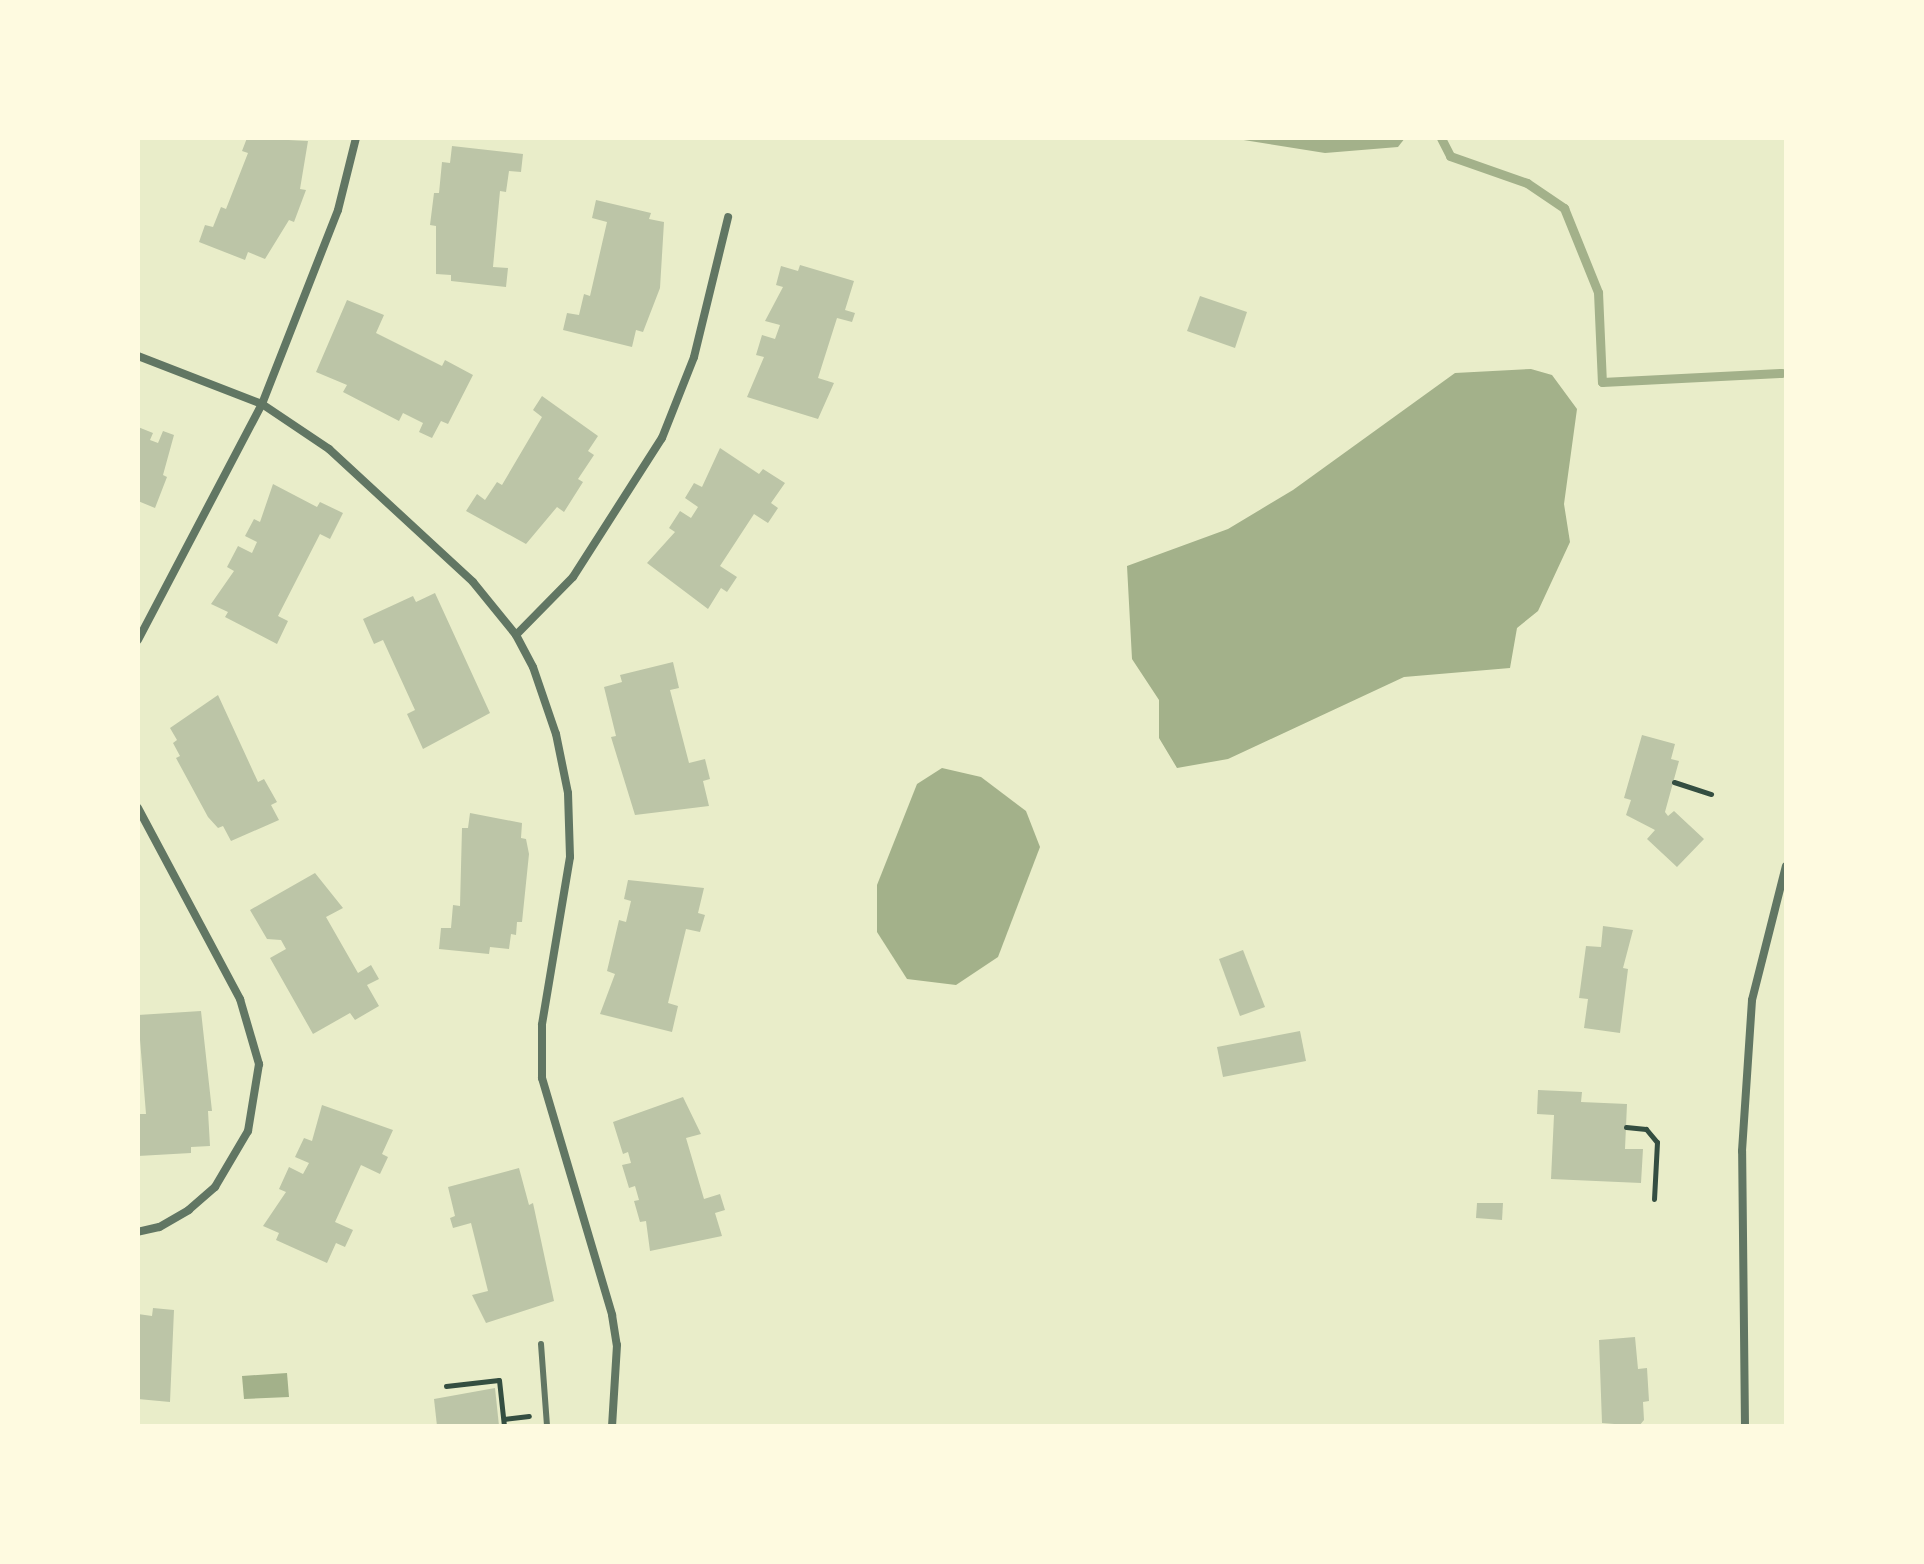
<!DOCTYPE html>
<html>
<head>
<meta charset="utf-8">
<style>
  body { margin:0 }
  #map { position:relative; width:1924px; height:1564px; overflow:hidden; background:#e9edc9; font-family:Roboto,sans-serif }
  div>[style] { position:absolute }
  .water>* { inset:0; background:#a3b18a }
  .stream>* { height:9px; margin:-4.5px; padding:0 4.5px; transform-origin:4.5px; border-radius:4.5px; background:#a3b18a }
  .building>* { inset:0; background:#bcc5a7 }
  .path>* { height:5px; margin:-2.5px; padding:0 2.5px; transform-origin:2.5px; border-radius:2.5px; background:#344e41 }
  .service>* { height:6px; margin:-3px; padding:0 3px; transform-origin:3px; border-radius:3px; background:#617663 }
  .minor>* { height:8px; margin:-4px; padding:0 4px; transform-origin:4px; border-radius:4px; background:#617663 }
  span { translate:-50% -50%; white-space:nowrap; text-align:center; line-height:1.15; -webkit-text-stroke:7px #fefae0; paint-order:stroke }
  .frame { position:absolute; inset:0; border:140px solid #fefae0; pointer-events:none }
</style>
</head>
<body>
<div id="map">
  <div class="water">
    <div style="clip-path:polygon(1231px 138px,1405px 138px,1398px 147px,1325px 153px)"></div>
    <div style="clip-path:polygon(1531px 369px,1552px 375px,1577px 409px,1564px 504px,1570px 542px,1538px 611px,1517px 628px,1510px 668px,1404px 677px,1228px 759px,1177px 768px,1159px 738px,1159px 700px,1132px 659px,1127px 566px,1228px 529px,1293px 490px,1455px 373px)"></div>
    <div style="clip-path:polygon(942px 768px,981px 777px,1026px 811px,1040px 847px,998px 957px,956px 985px,907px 979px,877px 932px,877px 885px,917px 784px)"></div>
    <div style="clip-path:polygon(287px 1373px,289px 1397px,244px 1399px,242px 1376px)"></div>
  </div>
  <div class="stream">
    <div style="left:1441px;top:138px;width:20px;rotate:63deg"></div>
    <div style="left:1450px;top:156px;width:82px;rotate:19.3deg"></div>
    <div style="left:1527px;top:183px;width:45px;rotate:34deg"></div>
    <div style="left:1564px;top:208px;width:91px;rotate:68deg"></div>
    <div style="left:1598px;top:292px;width:90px;rotate:87.5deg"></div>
    <div style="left:1602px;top:382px;width:180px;rotate:-2.9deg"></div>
  </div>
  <div class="building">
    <div style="clip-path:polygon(247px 138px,308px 141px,300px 189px,306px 190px,294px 222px,289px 220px,265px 259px,248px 252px,245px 260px,199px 242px,205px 225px,213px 227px,221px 207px,226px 209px,248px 153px,242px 151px)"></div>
    <div style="clip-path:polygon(452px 146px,523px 154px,521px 172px,509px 171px,506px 192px,500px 191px,493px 267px,508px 268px,506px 287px,451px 281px,451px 275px,436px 274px,436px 226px,430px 225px,434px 193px,439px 193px,442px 162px,450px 163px)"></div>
    <div style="clip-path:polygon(596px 200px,651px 213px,649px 219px,664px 222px,660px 288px,643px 332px,636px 330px,632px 347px,563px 330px,567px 313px,579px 315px,584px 294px,590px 296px,607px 222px,592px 218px)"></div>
    <div style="clip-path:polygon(800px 265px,854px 281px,845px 310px,855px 313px,852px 322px,837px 318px,818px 378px,834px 383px,818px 419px,747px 397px,764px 357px,756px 355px,762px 335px,775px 339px,780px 325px,765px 321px,783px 287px,776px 285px,781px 266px,798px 271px)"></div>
    <div style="clip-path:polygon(1200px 296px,1247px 312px,1235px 348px,1187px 331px)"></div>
    <div style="clip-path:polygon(347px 300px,384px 315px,376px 333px,442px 366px,445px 360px,473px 375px,448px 424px,441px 421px,432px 438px,419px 432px,423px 423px,403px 413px,399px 421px,343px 392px,347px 385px,316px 372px)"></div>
    <div style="clip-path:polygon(542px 396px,598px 436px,588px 451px,594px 455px,578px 479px,583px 482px,564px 512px,557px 507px,526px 544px,466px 511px,477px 494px,485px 500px,497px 482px,502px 485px,542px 417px,533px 410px)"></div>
    <div style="clip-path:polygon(138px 427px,153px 433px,150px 440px,158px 443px,163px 431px,174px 435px,163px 475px,167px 477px,155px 508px,138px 501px)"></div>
    <div style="clip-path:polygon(720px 448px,759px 474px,763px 469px,785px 483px,771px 503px,778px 508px,768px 523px,754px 514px,720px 566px,737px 577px,727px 592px,721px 588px,708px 609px,647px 563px,675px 532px,669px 528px,680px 511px,691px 518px,698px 507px,685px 498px,694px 483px,702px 487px)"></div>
    <div style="clip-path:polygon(273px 484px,317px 507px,320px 502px,343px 513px,330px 539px,320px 534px,278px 616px,288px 621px,277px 644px,225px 617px,228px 612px,211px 604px,234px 571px,227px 567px,238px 546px,252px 553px,257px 542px,245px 536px,254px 519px,260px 522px)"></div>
    <div style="clip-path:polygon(435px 593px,490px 713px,423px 749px,407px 714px,415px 710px,383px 640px,374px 644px,363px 619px,413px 596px,416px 602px)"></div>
    <div style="clip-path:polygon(673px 662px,679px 688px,670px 690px,689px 763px,705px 759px,710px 779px,703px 781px,709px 806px,635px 815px,611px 737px,616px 736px,604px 687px,622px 682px,620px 675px)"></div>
    <div style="clip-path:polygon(218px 695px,258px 782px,264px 779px,277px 802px,271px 805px,279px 820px,231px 841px,223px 826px,218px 828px,208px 817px,176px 758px,180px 756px,173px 743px,177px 740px,170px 728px)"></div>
    <div style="clip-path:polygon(1642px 735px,1675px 744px,1671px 759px,1679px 761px,1665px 812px,1668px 816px,1674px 811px,1704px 839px,1677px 867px,1647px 839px,1655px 830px,1626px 815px,1631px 800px,1624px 798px)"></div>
    <div style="clip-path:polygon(470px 813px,522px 823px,521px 838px,526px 839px,529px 854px,522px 922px,517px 922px,516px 935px,511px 934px,509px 949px,490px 947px,489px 954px,439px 949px,441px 928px,451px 928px,453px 905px,460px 906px,462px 828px,468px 828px)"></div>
    <div style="clip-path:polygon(315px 873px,343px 908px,326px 917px,358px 973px,371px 965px,379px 979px,367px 985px,379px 1006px,355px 1020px,350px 1013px,313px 1034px,270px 958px,286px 949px,281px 940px,267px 939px,250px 910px)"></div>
    <div style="clip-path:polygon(628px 880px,704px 888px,698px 913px,705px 915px,700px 932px,686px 929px,668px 1003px,678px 1006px,672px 1032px,600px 1014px,615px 974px,607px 971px,619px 920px,626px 922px,631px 901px,624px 899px)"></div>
    <div style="clip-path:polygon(1603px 926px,1633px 930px,1623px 968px,1628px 969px,1620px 1033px,1584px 1028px,1588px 999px,1579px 998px,1586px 946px,1601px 947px)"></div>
    <div style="clip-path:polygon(1243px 950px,1265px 1007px,1240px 1016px,1219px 959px)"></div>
    <div style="clip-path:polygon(201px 1011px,212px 1111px,208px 1111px,210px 1146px,191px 1147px,191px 1153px,138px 1156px,138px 1114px,146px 1114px,138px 1015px)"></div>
    <div style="clip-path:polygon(1300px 1031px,1306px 1061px,1223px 1077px,1217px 1047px)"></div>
    <div style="clip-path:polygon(1538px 1090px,1582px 1092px,1581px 1102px,1627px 1104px,1625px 1149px,1643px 1149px,1641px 1183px,1551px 1179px,1554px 1115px,1537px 1114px)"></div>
    <div style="clip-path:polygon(683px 1097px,701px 1134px,686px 1138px,704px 1199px,720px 1194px,725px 1210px,715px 1213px,722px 1236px,650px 1251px,646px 1221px,640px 1222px,634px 1201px,639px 1200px,635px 1186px,629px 1188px,622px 1165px,631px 1163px,628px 1152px,623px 1154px,613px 1122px)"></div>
    <div style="clip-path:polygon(322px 1105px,393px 1130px,382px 1154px,388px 1157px,380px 1174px,361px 1165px,335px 1222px,353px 1230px,345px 1247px,336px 1243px,327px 1263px,276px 1240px,279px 1233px,263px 1226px,286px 1192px,279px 1189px,289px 1167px,303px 1174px,309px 1163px,295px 1157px,304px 1138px,312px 1141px)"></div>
    <div style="clip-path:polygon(519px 1168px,529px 1205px,533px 1203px,554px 1301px,486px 1323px,472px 1295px,488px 1291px,471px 1223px,453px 1228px,450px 1218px,455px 1216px,448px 1187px)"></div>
    <div style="clip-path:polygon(1477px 1203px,1503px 1203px,1502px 1220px,1476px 1218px)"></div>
    <div style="clip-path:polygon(153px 1308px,174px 1310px,170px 1402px,138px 1399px,138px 1314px,152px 1316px)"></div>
    <div style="clip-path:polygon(1635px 1337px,1638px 1369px,1647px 1368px,1649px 1401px,1643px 1402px,1644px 1420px,1639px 1426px,1602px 1423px,1599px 1340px)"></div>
    <div style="clip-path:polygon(495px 1388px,499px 1426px,437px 1426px,434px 1399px)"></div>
  </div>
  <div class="path">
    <div style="left:1674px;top:782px;width:39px;rotate:18deg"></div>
    <div style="left:1626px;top:1127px;width:20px;rotate:6deg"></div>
    <div style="left:1646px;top:1129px;width:17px;rotate:50deg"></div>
    <div style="left:1657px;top:1142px;width:57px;rotate:93deg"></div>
    <div style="left:446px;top:1386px;width:53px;rotate:-6.5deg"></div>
    <div style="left:499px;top:1380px;width:46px;rotate:83.8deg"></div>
    <div style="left:504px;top:1419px;width:25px;rotate:-7deg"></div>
  </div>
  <div class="service">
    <div style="left:541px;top:1344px;width:82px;rotate:85.8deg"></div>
  </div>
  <div class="minor">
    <div style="left:138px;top:356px;width:133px;rotate:21.2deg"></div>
    <div style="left:262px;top:404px;width:81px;rotate:33.9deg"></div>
    <div style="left:329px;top:449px;width:196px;rotate:42.7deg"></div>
    <div style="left:473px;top:582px;width:68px;rotate:50.9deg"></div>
    <div style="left:516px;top:635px;width:36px;rotate:62deg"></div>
    <div style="left:533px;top:667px;width:71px;rotate:71.1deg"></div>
    <div style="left:556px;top:734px;width:60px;rotate:78.5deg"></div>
    <div style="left:568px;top:793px;width:64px;rotate:88.2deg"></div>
    <div style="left:570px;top:857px;width:170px;rotate:99.5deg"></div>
    <div style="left:542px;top:1025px;width:53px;rotate:90deg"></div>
    <div style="left:542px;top:1078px;width:247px;rotate:73.5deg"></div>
    <div style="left:612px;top:1315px;width:30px;rotate:81deg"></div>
    <div style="left:617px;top:1345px;width:81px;rotate:93.5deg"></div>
    <div style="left:516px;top:635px;width:81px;rotate:-45.5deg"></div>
    <div style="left:573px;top:577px;width:165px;rotate:-57.4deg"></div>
    <div style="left:662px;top:438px;width:87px;rotate:-68.4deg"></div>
    <div style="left:694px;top:357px;width:144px;rotate:-76.3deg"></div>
    <div style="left:138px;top:640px;width:267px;rotate:-62.3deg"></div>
    <div style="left:262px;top:404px;width:208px;rotate:-68.6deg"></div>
    <div style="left:338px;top:210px;width:74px;rotate:-76deg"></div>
    <div style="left:138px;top:808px;width:217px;rotate:61.9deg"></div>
    <div style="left:240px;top:999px;width:68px;rotate:73.7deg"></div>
    <div style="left:259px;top:1064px;width:68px;rotate:99.3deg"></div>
    <div style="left:248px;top:1131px;width:65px;rotate:120.5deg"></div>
    <div style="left:215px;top:1187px;width:35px;rotate:139deg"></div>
    <div style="left:189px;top:1210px;width:34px;rotate:150deg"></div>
    <div style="left:159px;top:1227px;width:22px;rotate:167deg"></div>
    <div style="left:1745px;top:1426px;width:275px;rotate:-90.6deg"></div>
    <div style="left:1742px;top:1151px;width:151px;rotate:-86.2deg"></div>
    <div style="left:1752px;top:1000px;width:138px;rotate:-75.8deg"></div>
  </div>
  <div class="frame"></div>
</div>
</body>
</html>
